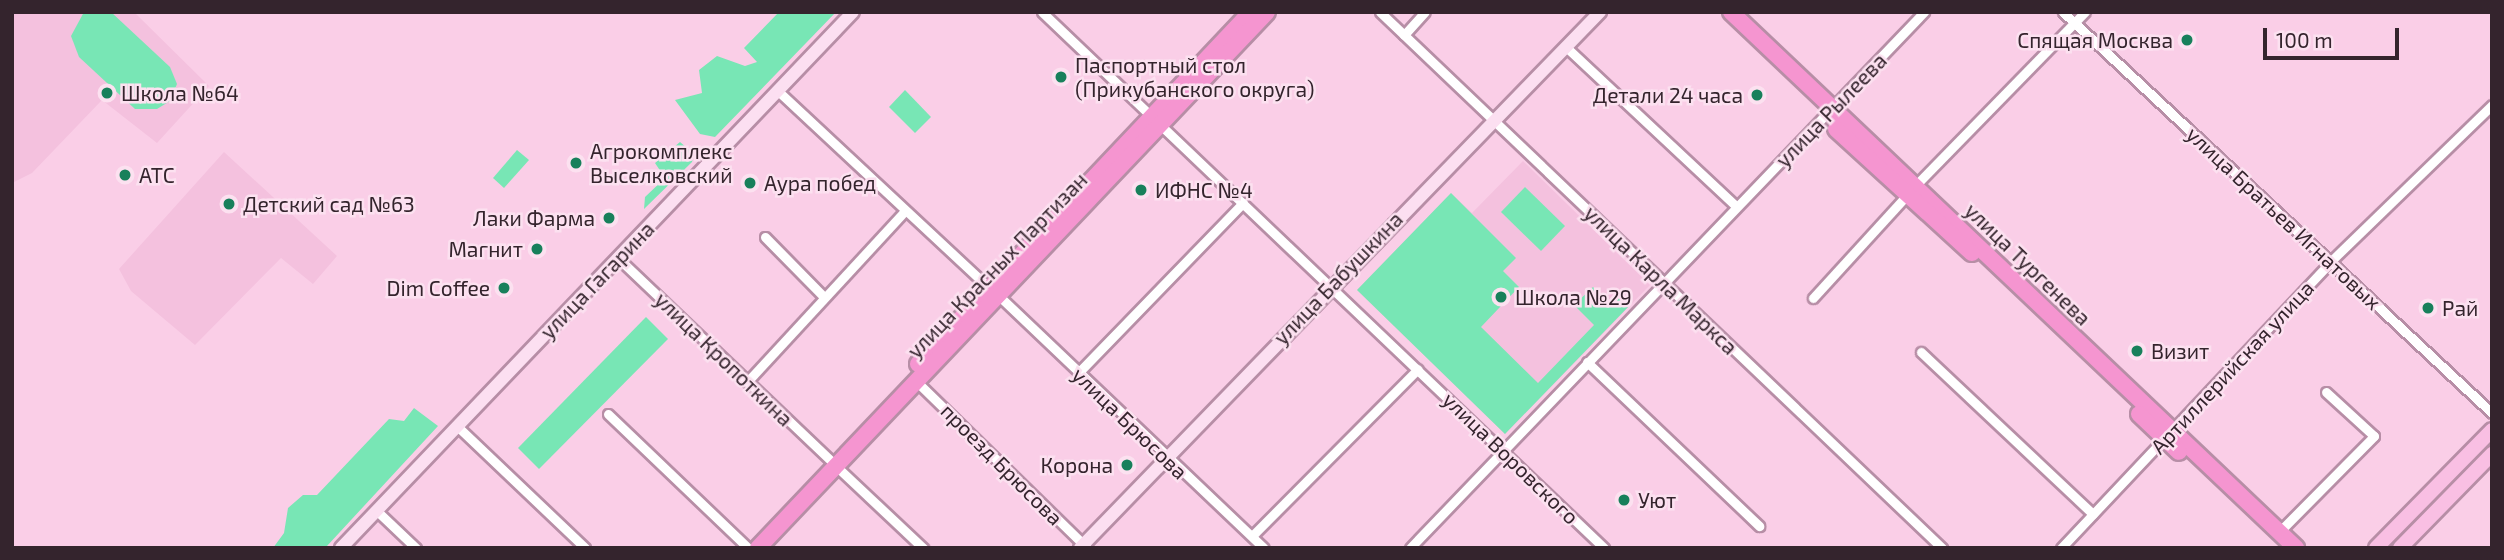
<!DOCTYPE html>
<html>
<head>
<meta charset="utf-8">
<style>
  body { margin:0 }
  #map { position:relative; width:2504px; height:560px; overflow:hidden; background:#facee7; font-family:"Exo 2",sans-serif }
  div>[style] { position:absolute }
  .built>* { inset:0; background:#f4c1de }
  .green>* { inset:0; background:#78e6b5 }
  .roads { filter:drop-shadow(2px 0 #b78ea6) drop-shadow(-2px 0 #b78ea6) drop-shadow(0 2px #b78ea6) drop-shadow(0 -2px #b78ea6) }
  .street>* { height:9px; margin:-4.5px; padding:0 4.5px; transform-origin:4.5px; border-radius:4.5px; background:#fff }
  .secondary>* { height:12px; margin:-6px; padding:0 6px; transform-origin:6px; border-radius:6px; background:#fcdff1 }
  .primary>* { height:14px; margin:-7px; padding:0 7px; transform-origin:7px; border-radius:7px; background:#f9bfe3 }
  .highway>* { height:16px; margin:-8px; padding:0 8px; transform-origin:8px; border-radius:8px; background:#f595d0 }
  .dots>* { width:19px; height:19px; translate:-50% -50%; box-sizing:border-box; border:4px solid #fce1f0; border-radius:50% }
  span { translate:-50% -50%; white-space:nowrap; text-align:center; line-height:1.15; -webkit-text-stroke:5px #fce1f0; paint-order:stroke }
  .poi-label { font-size:21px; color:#34242d }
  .right { translate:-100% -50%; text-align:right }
  .left { translate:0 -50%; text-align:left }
  .street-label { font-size:21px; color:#34242d }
  .frame { position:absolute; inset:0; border:14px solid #34242d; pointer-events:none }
  .scale { position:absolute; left:2263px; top:28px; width:136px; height:32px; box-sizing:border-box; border:4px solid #34242d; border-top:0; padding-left:9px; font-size:21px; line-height:24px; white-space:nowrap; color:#34242d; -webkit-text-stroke:5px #fce1f0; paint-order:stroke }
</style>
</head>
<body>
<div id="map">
  <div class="built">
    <div style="clip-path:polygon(12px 12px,134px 12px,209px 86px,157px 143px,102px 100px,32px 173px,12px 183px)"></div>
    <div style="clip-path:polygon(224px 152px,337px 256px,313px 284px,281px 258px,195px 345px,131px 291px,119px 269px)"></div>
    <div style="clip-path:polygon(1523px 161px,1650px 285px,1505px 434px,1357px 290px,1451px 193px,1472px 213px)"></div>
  </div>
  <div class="green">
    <div style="clip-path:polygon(84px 12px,111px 12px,170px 67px,177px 84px,170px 101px,157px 109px,135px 109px,79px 57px,71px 36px)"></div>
    <div style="clip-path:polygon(779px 12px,836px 12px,715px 137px,700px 134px,675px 100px,702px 93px,699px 70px,717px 56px,745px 66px,757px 62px,744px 48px)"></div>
    <div style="clip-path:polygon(905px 90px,931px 117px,915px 133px,889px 107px)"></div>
    <div style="clip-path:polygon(680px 142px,694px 154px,692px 162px,644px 209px,645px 197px,665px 178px,655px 163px)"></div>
    <div style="clip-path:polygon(517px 150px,529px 160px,504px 188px,493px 178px)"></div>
    <div style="clip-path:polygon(1525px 187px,1565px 226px,1541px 251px,1501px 212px)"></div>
    <div style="clip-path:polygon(1451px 193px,1516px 258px,1503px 271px,1519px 287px,1481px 327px,1538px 383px,1594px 325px,1574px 305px,1593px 287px,1611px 305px,1622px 294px,1631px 304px,1505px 434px,1357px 290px)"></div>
    <div style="clip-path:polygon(646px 317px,668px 339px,539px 469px,518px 448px)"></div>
    <div style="clip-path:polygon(414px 408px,438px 426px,327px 546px,273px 548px,284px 533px,288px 508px,303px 495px,317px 495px,389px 419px,404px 421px)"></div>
  </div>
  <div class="roads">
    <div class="street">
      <div style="left:1042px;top:12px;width:777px;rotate:43.64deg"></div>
      <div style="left:1380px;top:12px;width:777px;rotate:43.64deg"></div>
      <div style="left:2063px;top:12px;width:587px;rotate:43.07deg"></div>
      <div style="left:1404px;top:35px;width:31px;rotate:-48deg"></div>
      <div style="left:1566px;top:47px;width:233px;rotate:43.1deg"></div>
      <div style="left:778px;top:91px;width:287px;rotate:43deg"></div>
      <div style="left:1915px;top:186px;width:243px;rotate:-45.7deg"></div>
      <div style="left:765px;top:237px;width:84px;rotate:45.5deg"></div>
      <div style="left:618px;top:258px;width:293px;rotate:43.6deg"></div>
      <div style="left:998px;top:295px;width:367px;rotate:43.6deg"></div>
      <div style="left:1813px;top:298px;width:139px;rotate:-47.6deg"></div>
      <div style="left:1921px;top:352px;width:236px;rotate:43.3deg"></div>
      <div style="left:1587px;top:362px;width:238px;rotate:43.6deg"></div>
      <div style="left:1078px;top:373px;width:237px;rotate:-45.9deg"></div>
      <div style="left:916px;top:381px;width:238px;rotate:44.3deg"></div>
      <div style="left:747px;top:382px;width:233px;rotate:-47.3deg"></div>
      <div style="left:608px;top:414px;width:192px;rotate:43.7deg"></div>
      <div style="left:457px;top:426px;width:177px;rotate:43.6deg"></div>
      <div style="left:836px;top:466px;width:120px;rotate:43.3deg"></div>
      <div style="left:377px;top:511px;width:54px;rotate:43.5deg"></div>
      <div style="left:2279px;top:532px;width:135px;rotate:-45.3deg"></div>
      <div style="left:2374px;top:436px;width:65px;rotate:-137.5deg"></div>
      <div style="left:1252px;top:536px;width:235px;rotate:-45.2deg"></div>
      <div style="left:1410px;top:548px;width:743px;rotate:-46.2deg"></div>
      <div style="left:2061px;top:548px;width:394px;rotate:-46.7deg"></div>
      <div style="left:2331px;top:261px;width:224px;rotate:-44.1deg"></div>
    </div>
    <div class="secondary">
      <div style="left:341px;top:548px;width:741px;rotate:-46.31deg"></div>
      <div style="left:1080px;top:548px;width:747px;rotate:-45.87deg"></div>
    </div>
    <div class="primary">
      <div style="left:2376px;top:548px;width:165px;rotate:-45.5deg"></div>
      <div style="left:2400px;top:548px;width:132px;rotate:-45.6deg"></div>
    </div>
    <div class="highway">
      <div style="left:1731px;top:12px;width:779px;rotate:43.49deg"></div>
      <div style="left:1836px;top:129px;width:184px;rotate:42.4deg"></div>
      <div style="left:918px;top:364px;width:485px;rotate:-46.6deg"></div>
      <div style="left:2139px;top:414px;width:55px;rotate:43.5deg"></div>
      <div style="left:758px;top:548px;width:739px;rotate:-46.48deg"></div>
    </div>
  </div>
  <div class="dots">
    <div style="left:2187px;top:40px;background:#18805b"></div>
    <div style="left:1061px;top:77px;background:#18805b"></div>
    <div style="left:107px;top:93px;background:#18805b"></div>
    <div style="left:1757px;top:95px;background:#18805b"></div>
    <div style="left:576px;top:163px;background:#18805b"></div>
    <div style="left:125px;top:175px;background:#18805b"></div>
    <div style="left:750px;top:183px;background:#18805b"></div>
    <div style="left:1141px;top:190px;background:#18805b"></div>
    <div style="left:229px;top:204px;background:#18805b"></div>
    <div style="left:609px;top:218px;background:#18805b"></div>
    <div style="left:537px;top:249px;background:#18805b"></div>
    <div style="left:504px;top:288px;background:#18805b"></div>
    <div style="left:1501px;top:297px;background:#18805b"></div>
    <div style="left:2428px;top:308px;background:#18805b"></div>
    <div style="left:2137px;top:351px;background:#18805b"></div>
    <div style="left:1127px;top:465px;background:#18805b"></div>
    <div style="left:1624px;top:500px;background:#18805b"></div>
  </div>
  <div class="poi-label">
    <span class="right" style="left:2173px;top:40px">Спящая Москва</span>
    <span class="left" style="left:1075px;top:77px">Паспортный стол<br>(Прикубанского округа)</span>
    <span class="left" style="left:121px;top:93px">Школа №64</span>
    <span class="right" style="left:1743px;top:95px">Детали 24 часа</span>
    <span class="left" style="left:590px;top:163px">Агрокомплекс<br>Выселковский</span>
    <span class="left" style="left:139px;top:175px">АТС</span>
    <span class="left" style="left:764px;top:183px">Аура побед</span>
    <span class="left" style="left:1155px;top:190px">ИФНС №4</span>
    <span class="left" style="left:243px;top:204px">Детский сад №63</span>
    <span class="right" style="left:595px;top:218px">Лаки Фарма</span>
    <span class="right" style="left:523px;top:249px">Магнит</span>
    <span class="right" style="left:490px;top:288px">Dim Coffee</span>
    <span class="left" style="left:1515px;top:297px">Школа №29</span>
    <span class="left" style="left:2442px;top:308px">Рай</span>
    <span class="left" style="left:2151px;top:351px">Визит</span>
    <span class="right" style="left:1113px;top:465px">Корона</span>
    <span class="left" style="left:1638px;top:500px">Уют</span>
  </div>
  <div class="street-label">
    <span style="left:1831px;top:110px;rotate:-46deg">улица Рылеева</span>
    <span style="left:2284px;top:218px;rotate:43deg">улица Братьев Игнатовых</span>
    <span style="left:2028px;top:264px;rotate:44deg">улица Тургенева</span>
    <span style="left:997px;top:265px;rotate:-46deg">улица Красных Партизан</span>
    <span style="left:1338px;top:278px;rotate:-46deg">улица Бабушкина</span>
    <span style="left:597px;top:280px;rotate:-46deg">улица Гагарина</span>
    <span style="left:1661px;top:280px;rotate:44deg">улица Карла Маркса</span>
    <span style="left:724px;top:359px;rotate:44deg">улица Кропоткина</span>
    <span style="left:2232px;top:367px;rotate:-47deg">Артиллерийская улица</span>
    <span style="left:1130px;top:423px;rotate:44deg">улица Брюсова</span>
    <span style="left:1511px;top:458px;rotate:44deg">улица Воровского</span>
    <span style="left:1002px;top:464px;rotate:45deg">проезд Брюсова</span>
  </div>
  <div class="frame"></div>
  <div class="scale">100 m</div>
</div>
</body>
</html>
